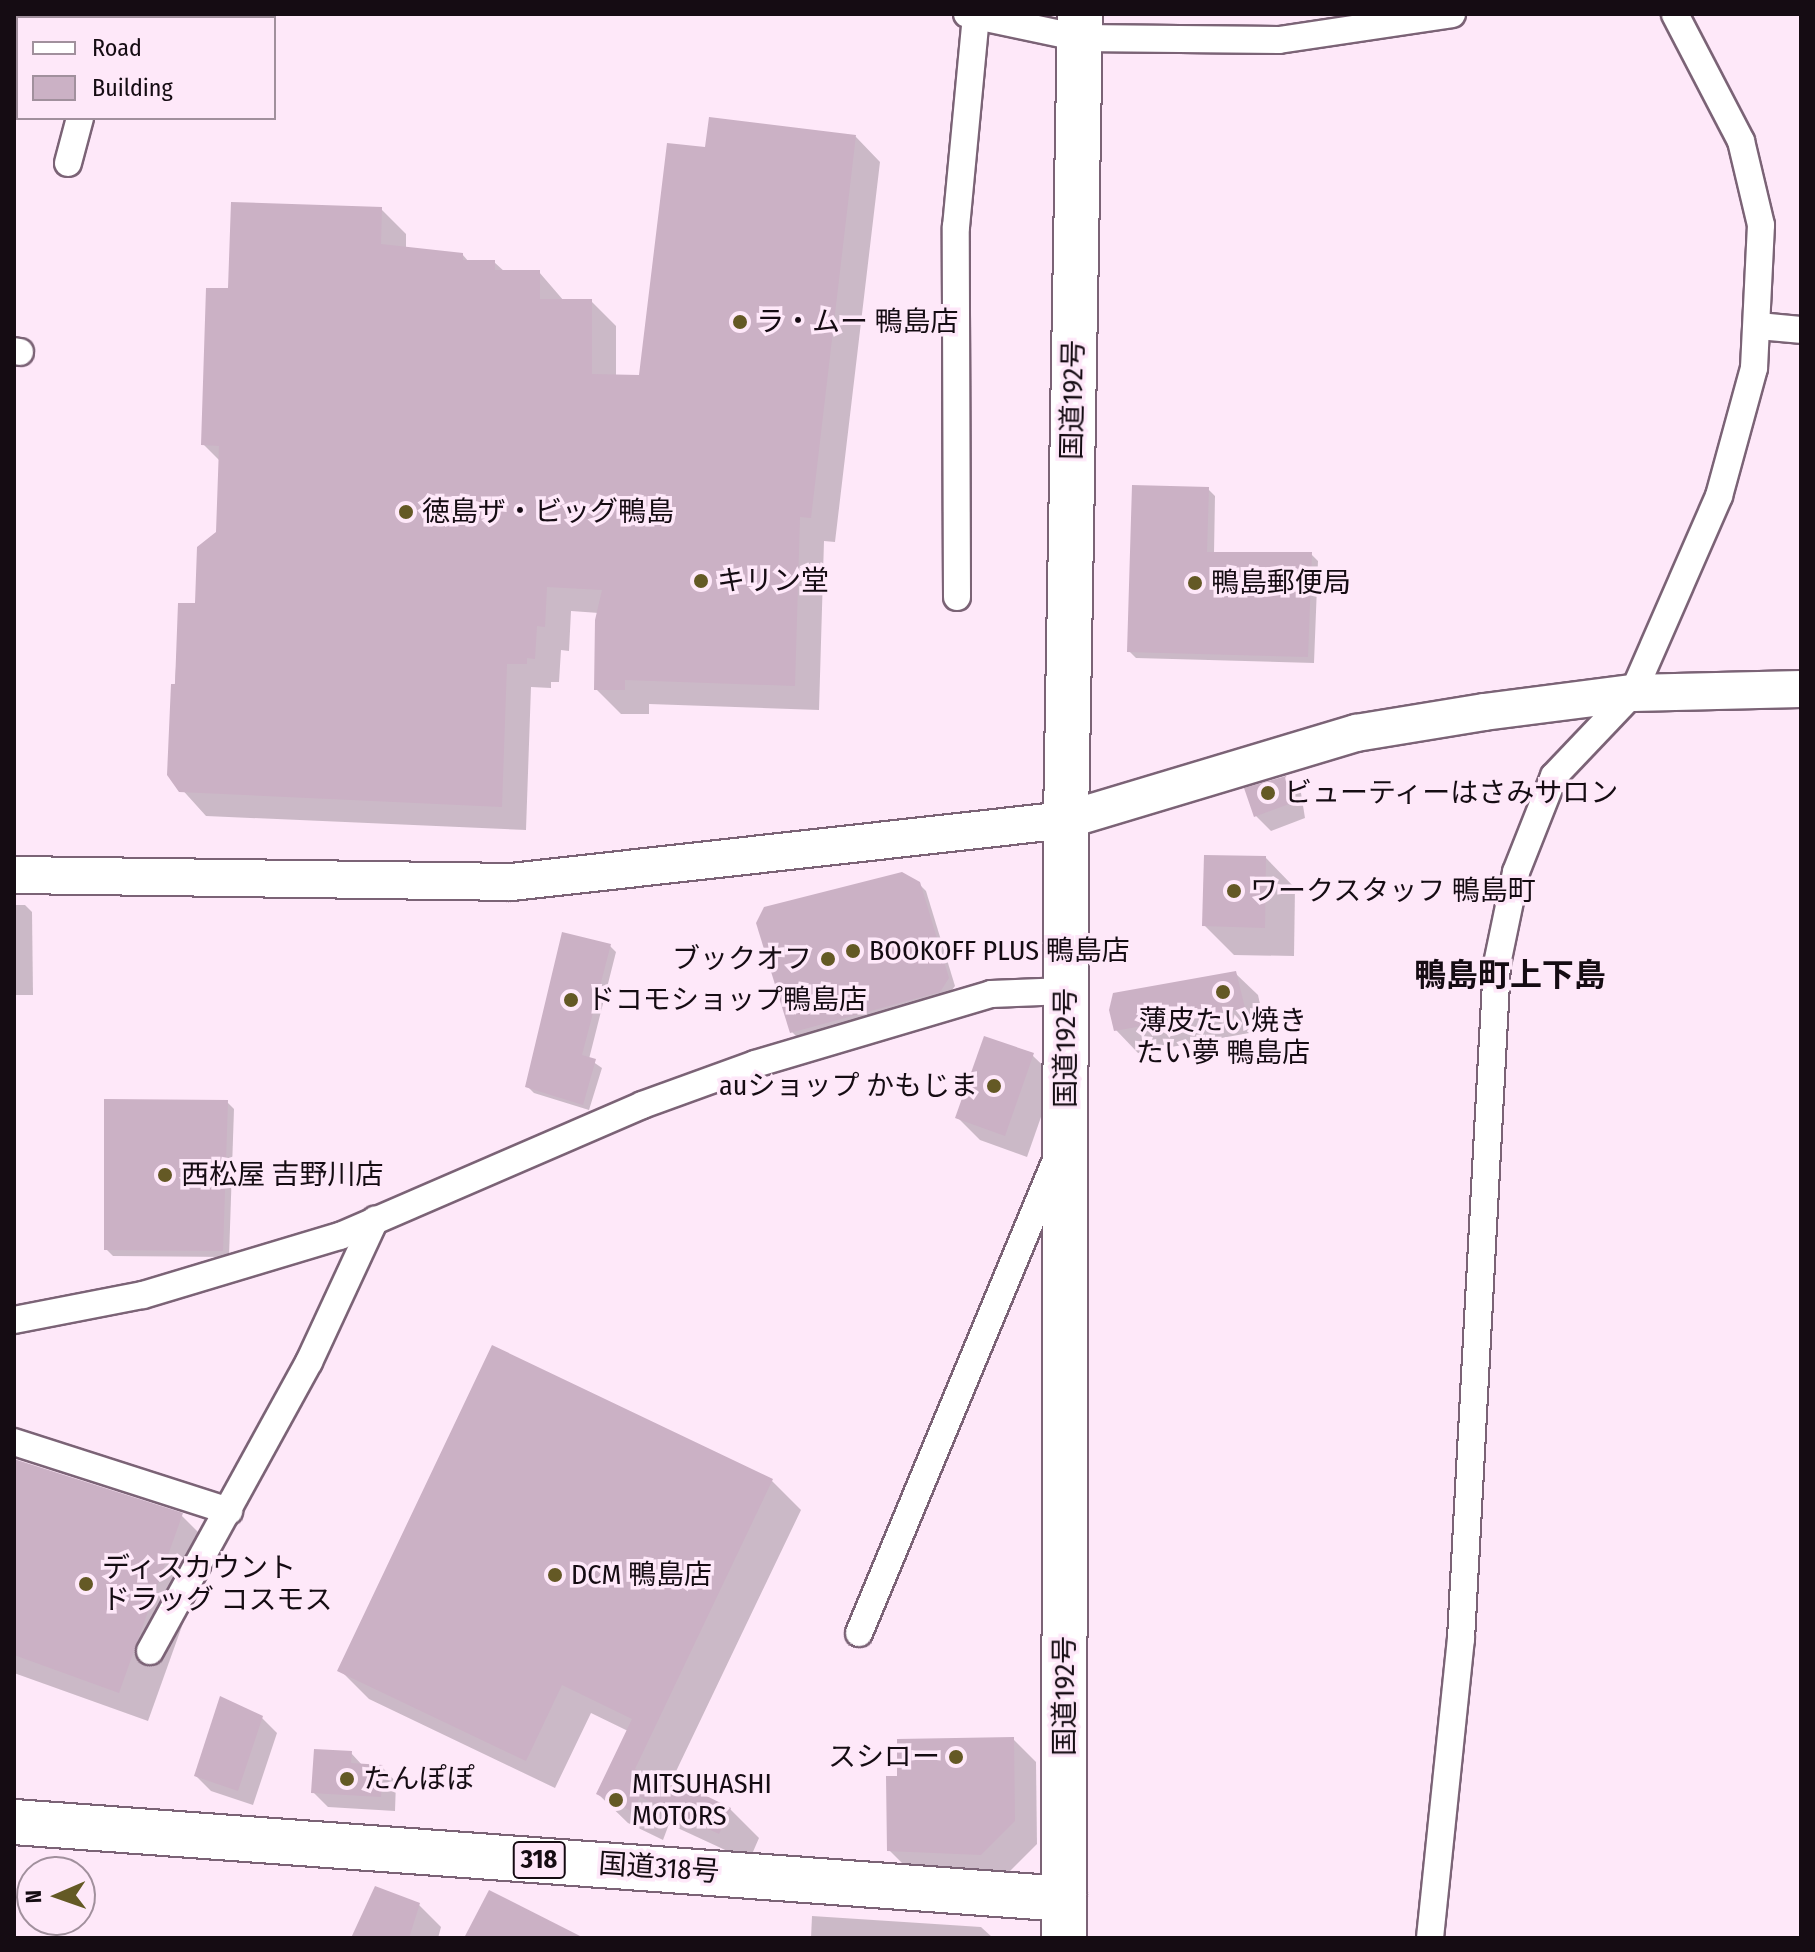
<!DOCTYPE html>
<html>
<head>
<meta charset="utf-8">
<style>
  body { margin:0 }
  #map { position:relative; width:1815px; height:1952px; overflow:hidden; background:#fee8f9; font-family:"Fira Sans Condensed","Noto Sans JP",sans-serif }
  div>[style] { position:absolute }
  .shadow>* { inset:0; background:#0003 }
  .building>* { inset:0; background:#cbb1c5 }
  .roads { filter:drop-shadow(2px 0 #7b6376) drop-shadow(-2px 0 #7b6376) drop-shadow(0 2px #7b6376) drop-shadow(0 -2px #7b6376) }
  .street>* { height:26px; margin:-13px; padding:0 13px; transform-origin:13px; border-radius:13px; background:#fff }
  .secondary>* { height:36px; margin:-18px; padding:0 18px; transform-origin:18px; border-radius:18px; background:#fff }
  .highway>* { height:44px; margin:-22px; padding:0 22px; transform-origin:22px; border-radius:22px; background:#fff }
  .dots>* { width:22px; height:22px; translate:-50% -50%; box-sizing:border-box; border:4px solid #fee8f9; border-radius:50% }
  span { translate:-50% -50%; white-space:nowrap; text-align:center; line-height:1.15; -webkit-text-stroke:7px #fee8f9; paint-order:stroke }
  .shield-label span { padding:2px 6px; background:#fee8f9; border:2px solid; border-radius:6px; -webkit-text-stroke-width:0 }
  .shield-label { font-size:26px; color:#150c13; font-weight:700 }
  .poi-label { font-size:28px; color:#150c13 }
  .left { translate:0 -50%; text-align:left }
  .right { translate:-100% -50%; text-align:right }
  .street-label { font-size:28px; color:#150c13 }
  .quarter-label { font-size:32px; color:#150c13; font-weight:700 }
  .frame { position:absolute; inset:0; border:16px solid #150c13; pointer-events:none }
  .legend { position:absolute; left:16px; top:16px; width:260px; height:104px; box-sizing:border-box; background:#fee8f9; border:2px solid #a1909d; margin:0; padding:10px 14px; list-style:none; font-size:24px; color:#150c13 }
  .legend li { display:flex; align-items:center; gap:16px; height:40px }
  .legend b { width:40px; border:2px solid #a1909d }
  .north { position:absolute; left:16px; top:1856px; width:80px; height:80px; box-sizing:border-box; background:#fee8f9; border:2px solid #a1909d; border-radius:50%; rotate:268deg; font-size:22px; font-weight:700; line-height:32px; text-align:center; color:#150c13 }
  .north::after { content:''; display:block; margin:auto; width:28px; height:36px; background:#645925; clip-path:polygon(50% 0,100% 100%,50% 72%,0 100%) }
</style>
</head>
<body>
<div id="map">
  <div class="shadow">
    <div style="clip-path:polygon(856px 137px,880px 162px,835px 542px,824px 541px,819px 710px,649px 704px,649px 714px,621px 714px,596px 689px,599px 613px,571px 611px,569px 651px,561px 650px,559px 682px,551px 682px,551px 688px,531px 687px,526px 830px,206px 816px,169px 775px,180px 605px,197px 605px,218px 533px,221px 462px,203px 444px,230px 290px,381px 209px,406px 234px,406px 248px,462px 254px,469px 262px,494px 262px,505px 272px,539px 272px,564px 301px,591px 301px,616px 326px,616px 377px,641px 377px,707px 150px)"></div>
    <div style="clip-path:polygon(1208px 489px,1215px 496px,1214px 554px,1311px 554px,1318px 561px,1314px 663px,1136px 658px,1129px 651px)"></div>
    <div style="clip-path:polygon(1286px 778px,1301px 793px,1305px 818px,1271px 831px,1256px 816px,1247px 790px)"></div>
    <div style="clip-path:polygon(1266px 858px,1295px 888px,1294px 956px,1234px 955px,1204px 925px)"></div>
    <div style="clip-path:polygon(919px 884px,926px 891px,955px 986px,946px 998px,799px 1039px,792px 1032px)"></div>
    <div style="clip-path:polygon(14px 905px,25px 905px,32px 912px,33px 995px,14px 995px)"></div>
    <div style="clip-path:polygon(610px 946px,616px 952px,589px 1059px,602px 1068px,589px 1110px,534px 1093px,527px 1086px)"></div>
    <div style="clip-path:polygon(1235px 973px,1258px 995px,1266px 1030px,1138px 1053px,1116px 1030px)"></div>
    <div style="clip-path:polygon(1032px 1055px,1055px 1077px,1027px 1157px,980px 1140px,957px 1117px)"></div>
    <div style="clip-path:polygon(227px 1102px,234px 1109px,229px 1257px,113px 1256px,106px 1249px)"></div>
    <div style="clip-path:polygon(14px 1461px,181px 1515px,211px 1545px,148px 1721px,14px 1673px)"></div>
    <div style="clip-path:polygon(772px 1481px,801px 1510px,669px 1786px,730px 1809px,759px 1838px,749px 1861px,669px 1824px,663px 1840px,628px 1823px,598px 1794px,628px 1731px,591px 1713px,555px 1788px,369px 1699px,340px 1670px)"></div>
    <div style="clip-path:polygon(262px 1718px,277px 1733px,253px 1805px,211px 1791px,196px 1776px)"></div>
    <div style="clip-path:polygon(1013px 1739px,1036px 1762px,1037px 1844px,1004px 1877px,911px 1872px,889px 1850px,899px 1778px)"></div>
    <div style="clip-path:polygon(351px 1753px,363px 1766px,382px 1767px,396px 1782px,395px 1811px,328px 1807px,313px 1792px)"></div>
    <div style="clip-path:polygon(419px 1905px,441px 1927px,438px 1938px,353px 1938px)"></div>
    <div style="clip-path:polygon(812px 1916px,981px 1927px,993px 1938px,811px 1938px)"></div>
  </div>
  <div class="building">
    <div style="clip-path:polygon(709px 117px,856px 135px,811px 518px,800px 517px,795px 686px,625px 680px,625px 690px,594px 690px,595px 620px,602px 590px,547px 587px,545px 627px,537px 626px,535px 659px,527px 658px,527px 664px,507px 664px,502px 807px,179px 792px,167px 775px,171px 684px,175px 684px,178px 603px,195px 603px,197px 547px,216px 532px,219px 446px,201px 445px,206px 288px,228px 288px,231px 202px,382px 207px,381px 244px,463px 253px,463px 260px,495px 260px,495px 270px,540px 270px,540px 299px,592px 299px,592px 374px,639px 375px,667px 143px,705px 147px)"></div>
    <div style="clip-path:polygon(1132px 485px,1209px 487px,1207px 552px,1312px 552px,1308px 657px,1127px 652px)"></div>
    <div style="clip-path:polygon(1286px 776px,1292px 803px,1254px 817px,1244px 788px)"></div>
    <div style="clip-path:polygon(1204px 855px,1266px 856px,1265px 928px,1202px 926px)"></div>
    <div style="clip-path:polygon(902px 872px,920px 882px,949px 978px,940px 992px,790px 1033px,756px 923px,764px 907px)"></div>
    <div style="clip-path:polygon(562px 932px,611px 944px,582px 1055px,596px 1059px,583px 1105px,525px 1087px)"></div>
    <div style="clip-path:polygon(1236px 971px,1245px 1008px,1114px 1031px,1109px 1010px,1113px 993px)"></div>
    <div style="clip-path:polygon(984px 1036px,1034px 1053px,1005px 1136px,955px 1118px)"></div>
    <div style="clip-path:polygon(104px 1099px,228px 1100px,223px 1251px,104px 1250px)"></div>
    <div style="clip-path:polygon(492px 1345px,773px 1479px,635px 1769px,680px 1789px,682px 1784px,731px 1808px,719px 1834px,640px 1797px,633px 1812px,596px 1794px,632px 1719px,562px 1685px,526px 1761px,337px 1671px)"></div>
    <div style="clip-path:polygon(14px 1459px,183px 1513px,119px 1693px,14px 1655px)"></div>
    <div style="clip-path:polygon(220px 1696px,263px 1716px,238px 1791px,194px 1776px)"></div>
    <div style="clip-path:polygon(1014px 1737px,1015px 1821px,981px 1855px,887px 1851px,886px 1776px,897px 1776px,897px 1739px)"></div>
    <div style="clip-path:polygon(314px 1749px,352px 1751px,351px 1763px,383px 1765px,381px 1797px,311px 1793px)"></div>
    <div style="clip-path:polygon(375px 1886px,420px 1903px,409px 1938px,351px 1938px)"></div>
    <div style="clip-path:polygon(489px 1890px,584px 1938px,464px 1938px)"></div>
  </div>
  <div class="roads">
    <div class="street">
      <div style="left:967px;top:14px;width:116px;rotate:12deg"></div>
      <div style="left:1080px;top:38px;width:199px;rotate:0.6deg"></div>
      <div style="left:1279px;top:40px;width:175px;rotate:-8.5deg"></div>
      <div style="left:107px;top:18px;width:4px;rotate:-76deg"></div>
      <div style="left:68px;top:163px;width:47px;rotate:-75.1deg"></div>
      <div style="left:1758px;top:326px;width:43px;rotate:5.3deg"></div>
      <div style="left:14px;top:351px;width:6px;rotate:9deg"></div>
      <div style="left:957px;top:597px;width:370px;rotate:-90.2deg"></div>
      <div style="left:956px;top:227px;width:212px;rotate:-84.6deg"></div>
      <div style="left:14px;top:1320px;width:131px;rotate:-11deg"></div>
      <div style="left:143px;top:1295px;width:206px;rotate:-16.7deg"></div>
      <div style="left:340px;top:1236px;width:329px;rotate:-23.4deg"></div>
      <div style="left:642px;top:1105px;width:120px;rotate:-19.9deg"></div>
      <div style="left:755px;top:1064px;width:246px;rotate:-16.5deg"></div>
      <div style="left:991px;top:994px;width:75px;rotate:-2.3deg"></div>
      <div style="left:14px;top:1442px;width:226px;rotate:17.8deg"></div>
      <div style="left:859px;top:1633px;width:512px;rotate:-67.39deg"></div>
      <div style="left:150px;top:1651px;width:330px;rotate:-61.2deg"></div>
      <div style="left:309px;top:1362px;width:157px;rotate:-65.1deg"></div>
      <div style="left:1430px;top:1938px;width:301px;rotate:-84.1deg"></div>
      <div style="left:1461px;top:1639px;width:676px;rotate:-86.95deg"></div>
      <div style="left:1497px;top:964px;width:94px;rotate:-78.3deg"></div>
      <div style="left:1516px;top:872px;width:103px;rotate:-68.4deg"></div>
      <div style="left:1554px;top:776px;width:115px;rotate:-46.4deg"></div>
      <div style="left:1633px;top:693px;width:215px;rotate:-66.4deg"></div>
      <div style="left:1719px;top:496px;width:133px;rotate:-74.7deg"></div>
      <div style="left:1754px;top:368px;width:143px;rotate:-87.2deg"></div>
      <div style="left:1761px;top:225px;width:86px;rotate:-103.4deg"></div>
      <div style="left:1741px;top:141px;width:143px;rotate:-117.5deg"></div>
    </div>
    <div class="secondary">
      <div style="left:14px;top:875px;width:498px;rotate:0.8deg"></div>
      <div style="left:512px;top:882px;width:557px;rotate:-6.39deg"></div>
      <div style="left:1066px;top:820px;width:303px;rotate:-16.7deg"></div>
      <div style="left:1356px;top:733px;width:130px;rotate:-9.3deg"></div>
      <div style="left:1484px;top:712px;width:150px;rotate:-7.3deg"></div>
      <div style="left:1633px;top:693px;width:168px;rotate:-1.4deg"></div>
    </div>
    <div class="highway">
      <div style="left:14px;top:1822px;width:1053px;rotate:4.19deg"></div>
      <div style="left:1064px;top:1938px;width:1118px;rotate:-89.9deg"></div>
      <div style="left:1066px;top:820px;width:806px;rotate:-89deg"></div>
    </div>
  </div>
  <div class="dots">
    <div style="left:740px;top:322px;background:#645925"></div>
    <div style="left:406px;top:512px;background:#645925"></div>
    <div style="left:701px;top:581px;background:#645925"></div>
    <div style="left:1195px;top:583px;background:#645925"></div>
    <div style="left:1268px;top:793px;background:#645925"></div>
    <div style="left:1234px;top:891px;background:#645925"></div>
    <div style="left:853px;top:951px;background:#645925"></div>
    <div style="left:828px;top:959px;background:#645925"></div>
    <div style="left:1223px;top:992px;background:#645925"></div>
    <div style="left:571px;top:1000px;background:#645925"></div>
    <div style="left:994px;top:1086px;background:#645925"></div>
    <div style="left:165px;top:1175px;background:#645925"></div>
    <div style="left:555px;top:1575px;background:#645925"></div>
    <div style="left:86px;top:1584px;background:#645925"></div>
    <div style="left:956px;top:1757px;background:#645925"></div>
    <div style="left:347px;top:1779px;background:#645925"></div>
    <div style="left:616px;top:1800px;background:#645925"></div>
  </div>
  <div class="shield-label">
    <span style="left:539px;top:1860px">318</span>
  </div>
  <div class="poi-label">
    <span class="left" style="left:756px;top:322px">ラ・ムー 鴨島店</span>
    <span class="left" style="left:422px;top:512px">徳島ザ・ビッグ鴨島</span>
    <span class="left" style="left:717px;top:581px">キリン堂</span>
    <span class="left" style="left:1211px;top:583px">鴨島郵便局</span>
    <span class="left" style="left:1284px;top:793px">ビューティーはさみサロン</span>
    <span class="left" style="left:1250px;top:891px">ワークスタッフ 鴨島町</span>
    <span class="left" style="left:869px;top:951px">BOOKOFF PLUS 鴨島店</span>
    <span class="right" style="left:812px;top:959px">ブックオフ</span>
    <span class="left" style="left:587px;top:1000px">ドコモショップ鴨島店</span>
    <span style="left:1223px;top:1037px">薄皮たい焼き<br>たい夢 鴨島店</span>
    <span class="right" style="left:978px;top:1086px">auショップ かもじま</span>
    <span class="left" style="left:181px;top:1175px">西松屋 吉野川店</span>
    <span class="left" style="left:102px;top:1584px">ディスカウント<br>ドラッグ コスモス</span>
    <span class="left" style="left:571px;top:1575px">DCM 鴨島店</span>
    <span class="right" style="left:940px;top:1757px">スシロー</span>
    <span class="left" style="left:363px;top:1779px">たんぽぽ</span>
    <span class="left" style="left:632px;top:1800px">MITSUHASHI<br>MOTORS</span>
  </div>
  <div class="street-label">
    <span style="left:1073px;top:400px;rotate:-89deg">国道192号</span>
    <span style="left:1066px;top:1048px;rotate:-90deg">国道192号</span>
    <span style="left:1065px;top:1696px;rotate:-90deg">国道192号</span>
    <span style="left:659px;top:1868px;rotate:4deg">国道318号</span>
  </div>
  <div class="quarter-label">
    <span style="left:1510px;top:975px">鴨島町上下島</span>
  </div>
  <div class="frame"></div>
  <ul class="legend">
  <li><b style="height:10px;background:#fff"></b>Road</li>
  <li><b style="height:22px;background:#cbb1c5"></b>Building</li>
  </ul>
  <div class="north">N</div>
</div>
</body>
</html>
